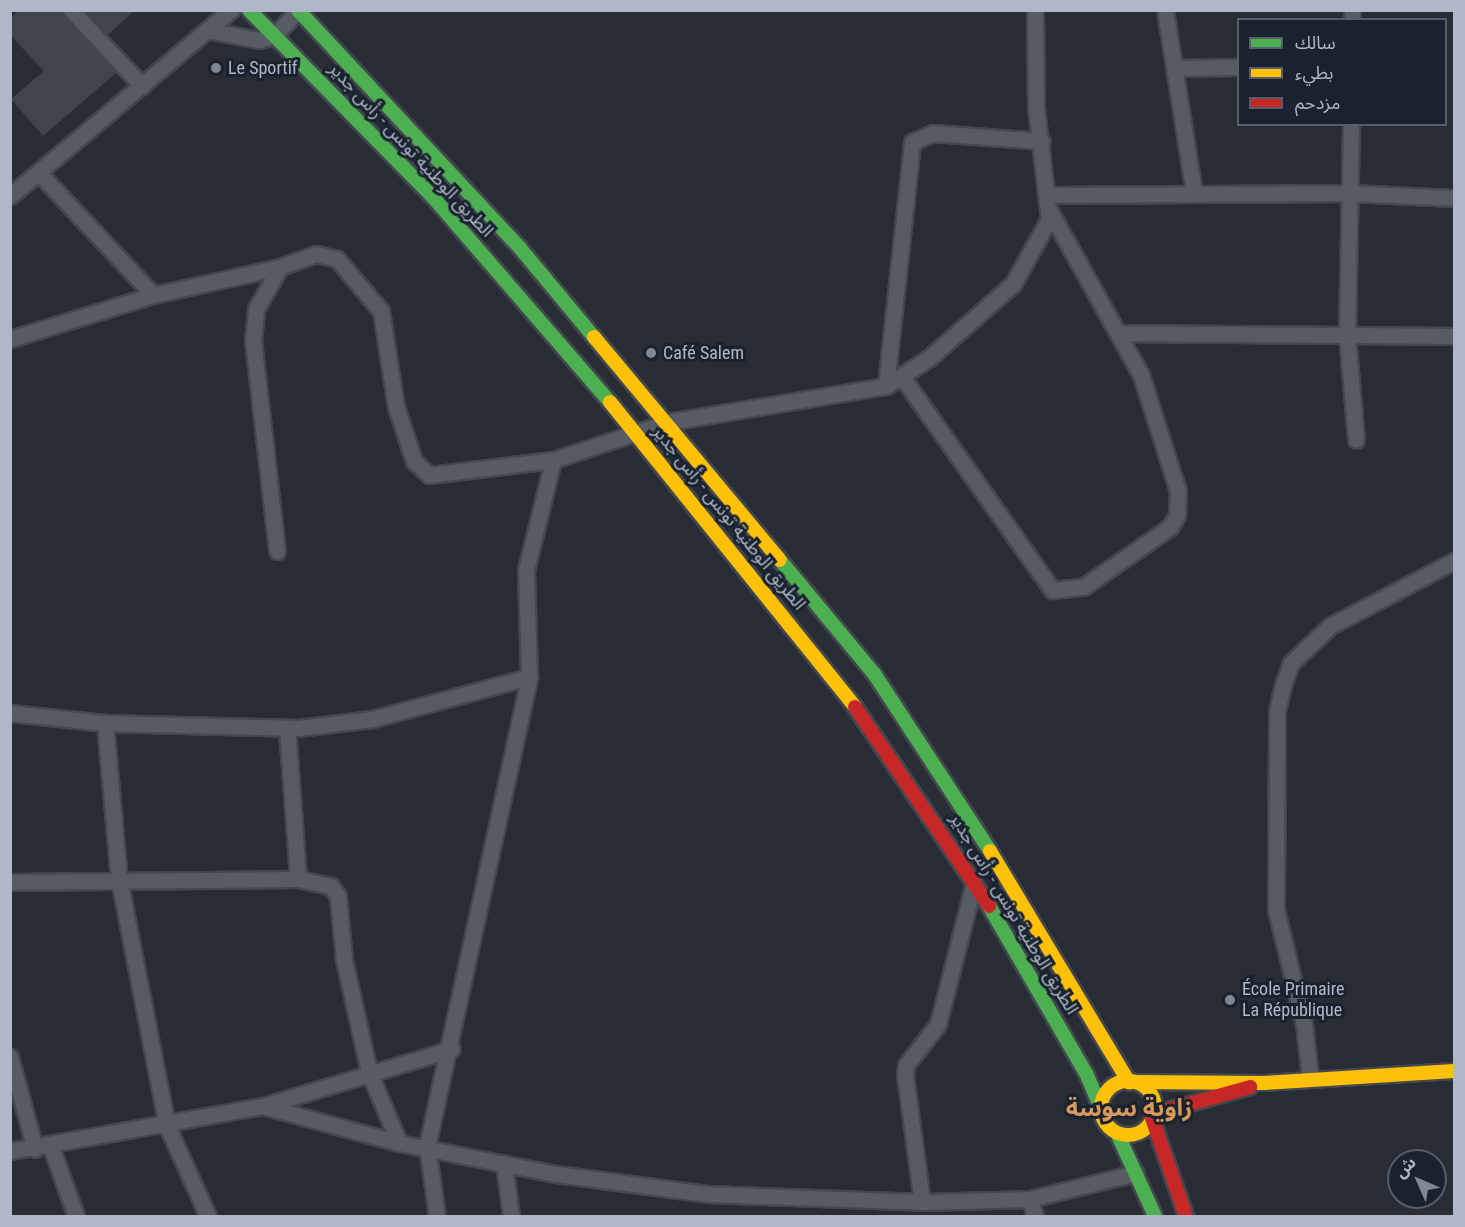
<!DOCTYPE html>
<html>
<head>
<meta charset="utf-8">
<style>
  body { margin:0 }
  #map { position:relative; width:1465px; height:1227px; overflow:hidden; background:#272c35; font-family:"Roboto Condensed","Noto Sans Arabic",sans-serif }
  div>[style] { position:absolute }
  .building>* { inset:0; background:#40444c }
  .roads { filter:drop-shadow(2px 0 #43474e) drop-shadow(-2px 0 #43474e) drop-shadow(0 2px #43474e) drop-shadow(0 -2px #43474e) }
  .street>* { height:15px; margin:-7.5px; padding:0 7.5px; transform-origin:7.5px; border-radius:7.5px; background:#575b63 }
  .fast>* { height:14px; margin:-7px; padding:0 7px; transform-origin:7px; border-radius:7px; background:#4caf50 }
  .slow>* { height:14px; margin:-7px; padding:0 7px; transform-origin:7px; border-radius:7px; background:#ffc107 }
  .slow>.ring { margin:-7px; padding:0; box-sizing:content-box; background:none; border:14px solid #ffc107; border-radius:50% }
  .jam>* { height:14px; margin:-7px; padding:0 7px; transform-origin:7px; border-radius:7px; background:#c62828 }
  .dots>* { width:16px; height:16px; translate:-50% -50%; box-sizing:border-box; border:3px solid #1a2230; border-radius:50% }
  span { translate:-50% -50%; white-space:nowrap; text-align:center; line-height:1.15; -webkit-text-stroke:6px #1a2230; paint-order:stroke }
  .poi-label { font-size:18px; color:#b0b8c7 }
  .left { translate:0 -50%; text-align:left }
  .street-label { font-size:18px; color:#b0b8c7 }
  .district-label { font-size:24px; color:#d8985a; font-weight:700 }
  .frame { position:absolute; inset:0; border:12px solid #b0b8c7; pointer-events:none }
  .legend { position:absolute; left:1237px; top:18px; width:210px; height:108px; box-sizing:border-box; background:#1a2230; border:2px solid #565e6c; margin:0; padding:8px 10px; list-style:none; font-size:18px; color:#b0b8c7 }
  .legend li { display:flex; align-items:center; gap:12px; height:30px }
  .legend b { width:30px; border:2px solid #565e6c }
  .north { position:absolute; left:1387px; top:1149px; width:60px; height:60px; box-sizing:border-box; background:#1a2230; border:2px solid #565e6c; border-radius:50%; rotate:315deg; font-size:16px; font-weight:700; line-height:24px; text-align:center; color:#b0b8c7 }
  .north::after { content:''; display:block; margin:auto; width:21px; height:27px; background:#808794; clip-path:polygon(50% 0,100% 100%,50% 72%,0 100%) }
</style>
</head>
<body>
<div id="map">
  <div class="building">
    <div style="clip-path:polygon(19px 10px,61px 10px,116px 73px,43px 136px,11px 99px,44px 71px,10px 35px,10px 19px)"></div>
    <div style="clip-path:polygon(85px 10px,135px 10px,108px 35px)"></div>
  </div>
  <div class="roads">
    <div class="street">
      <div style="left:71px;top:10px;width:104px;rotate:46.9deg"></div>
      <div style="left:1165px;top:10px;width:185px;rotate:81deg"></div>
      <div style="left:1352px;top:20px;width:10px;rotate:-90deg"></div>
      <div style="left:207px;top:30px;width:53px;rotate:10.9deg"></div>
      <div style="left:259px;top:40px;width:16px;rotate:-15deg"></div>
      <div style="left:274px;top:36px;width:35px;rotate:-47deg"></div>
      <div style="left:1175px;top:68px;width:63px;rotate:-0.9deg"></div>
      <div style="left:1351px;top:124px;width:211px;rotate:91.1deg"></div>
      <div style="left:1347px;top:335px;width:105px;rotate:85.1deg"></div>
      <div style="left:39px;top:173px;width:167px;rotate:46.9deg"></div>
      <div style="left:1050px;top:195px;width:300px;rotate:-0.4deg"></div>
      <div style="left:1350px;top:193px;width:104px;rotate:2.8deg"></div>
      <div style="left:10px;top:196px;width:289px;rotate:-40.1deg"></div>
      <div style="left:1119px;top:333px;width:335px;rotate:0.5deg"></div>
      <div style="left:10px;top:339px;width:150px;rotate:-17.1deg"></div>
      <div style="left:153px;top:295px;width:130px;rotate:-12.4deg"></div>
      <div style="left:902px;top:377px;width:261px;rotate:54.8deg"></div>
      <div style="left:1052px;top:590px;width:31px;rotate:-6deg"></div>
      <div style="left:1083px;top:587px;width:106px;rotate:-34.6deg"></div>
      <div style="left:1170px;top:527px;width:14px;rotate:-60deg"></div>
      <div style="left:1177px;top:515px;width:24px;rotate:-88deg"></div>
      <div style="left:1178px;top:491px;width:122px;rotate:-107.7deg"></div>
      <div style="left:1141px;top:375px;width:189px;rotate:-119.1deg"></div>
      <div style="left:886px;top:386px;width:245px;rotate:-83.9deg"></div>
      <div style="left:912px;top:142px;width:23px;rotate:-23deg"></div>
      <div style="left:933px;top:133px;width:109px;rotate:4.2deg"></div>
      <div style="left:277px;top:551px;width:212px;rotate:-96.5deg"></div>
      <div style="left:253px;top:340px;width:31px;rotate:-84deg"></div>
      <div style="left:256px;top:309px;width:48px;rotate:-60.3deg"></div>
      <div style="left:280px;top:267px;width:38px;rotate:-20deg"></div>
      <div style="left:316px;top:254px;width:22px;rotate:13deg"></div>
      <div style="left:337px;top:259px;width:68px;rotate:49.8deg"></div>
      <div style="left:381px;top:311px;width:97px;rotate:81.1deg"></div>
      <div style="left:396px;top:407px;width:57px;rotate:71.6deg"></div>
      <div style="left:414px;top:461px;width:21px;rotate:43deg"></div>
      <div style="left:429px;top:475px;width:125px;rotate:-6.9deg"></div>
      <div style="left:553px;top:460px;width:121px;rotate:-18.3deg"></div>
      <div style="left:668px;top:422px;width:221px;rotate:-9.4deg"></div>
      <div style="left:886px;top:386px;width:51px;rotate:-33.1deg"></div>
      <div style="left:929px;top:358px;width:112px;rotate:-41.4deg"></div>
      <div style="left:1013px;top:284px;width:74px;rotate:-61deg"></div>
      <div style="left:1049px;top:219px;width:111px;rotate:-96.7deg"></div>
      <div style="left:1036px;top:109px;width:99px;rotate:-90.6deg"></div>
      <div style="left:10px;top:713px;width:96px;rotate:6deg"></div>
      <div style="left:105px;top:723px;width:193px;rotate:1.5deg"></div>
      <div style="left:298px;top:728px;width:75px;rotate:-6.9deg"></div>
      <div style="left:372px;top:719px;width:163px;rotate:-15deg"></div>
      <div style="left:105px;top:723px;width:157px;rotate:84.9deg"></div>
      <div style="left:119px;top:879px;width:252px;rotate:79deg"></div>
      <div style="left:167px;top:1126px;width:99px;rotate:65.5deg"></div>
      <div style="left:287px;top:728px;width:151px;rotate:85.8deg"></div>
      <div style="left:10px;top:882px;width:288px;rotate:-0.6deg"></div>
      <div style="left:298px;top:879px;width:34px;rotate:12deg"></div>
      <div style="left:331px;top:886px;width:12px;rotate:55deg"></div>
      <div style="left:338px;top:896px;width:64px;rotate:84.6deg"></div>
      <div style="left:344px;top:960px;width:115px;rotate:77.4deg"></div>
      <div style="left:369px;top:1072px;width:77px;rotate:67.1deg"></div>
      <div style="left:10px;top:1057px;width:95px;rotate:74.8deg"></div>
      <div style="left:1310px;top:1078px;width:54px;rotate:-96.3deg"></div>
      <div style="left:1304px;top:1024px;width:117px;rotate:-103.8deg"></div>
      <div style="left:1276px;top:910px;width:199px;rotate:-89.7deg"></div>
      <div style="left:1277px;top:711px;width:27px;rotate:-77deg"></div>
      <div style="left:1283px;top:685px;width:23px;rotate:-70deg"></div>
      <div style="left:1291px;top:663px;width:54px;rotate:-43.5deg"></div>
      <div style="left:1330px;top:626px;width:140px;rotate:-27.7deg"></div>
      <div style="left:263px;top:1106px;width:197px;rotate:-16.8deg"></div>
      <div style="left:51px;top:1147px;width:73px;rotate:70.1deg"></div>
      <div style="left:10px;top:1151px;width:257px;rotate:-10.1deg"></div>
      <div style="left:263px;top:1106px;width:141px;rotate:15.2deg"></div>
      <div style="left:399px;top:1143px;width:160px;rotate:11.2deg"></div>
      <div style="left:556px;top:1174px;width:152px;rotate:7.5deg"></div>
      <div style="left:707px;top:1194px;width:215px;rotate:2.1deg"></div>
      <div style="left:922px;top:1202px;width:108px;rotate:-1.6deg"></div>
      <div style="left:1030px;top:1199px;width:109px;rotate:-13.8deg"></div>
      <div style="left:504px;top:1163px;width:53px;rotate:82.5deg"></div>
      <div style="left:1030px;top:1199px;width:18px;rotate:74deg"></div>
      <div style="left:922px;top:1202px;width:128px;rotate:-97.6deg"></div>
      <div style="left:905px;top:1075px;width:10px;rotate:-84deg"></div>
      <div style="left:906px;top:1065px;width:52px;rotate:-52deg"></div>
      <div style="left:938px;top:1024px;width:146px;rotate:-75.7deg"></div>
      <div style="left:437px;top:1216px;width:71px;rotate:-98.1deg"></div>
      <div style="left:427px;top:1146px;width:480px;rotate:-77.7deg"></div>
      <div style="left:529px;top:677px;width:107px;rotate:-91.6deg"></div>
      <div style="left:526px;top:570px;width:113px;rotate:-76.2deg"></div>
    </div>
    <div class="fast">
      <div style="left:249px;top:10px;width:261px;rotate:45.5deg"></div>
      <div style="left:432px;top:196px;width:272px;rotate:49.2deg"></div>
      <div style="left:298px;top:10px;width:325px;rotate:47deg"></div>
      <div style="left:520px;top:248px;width:116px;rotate:50.3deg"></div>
      <div style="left:780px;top:560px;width:149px;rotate:50.4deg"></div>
      <div style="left:875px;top:675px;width:210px;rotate:56.8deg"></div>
      <div style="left:989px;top:906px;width:193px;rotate:59.9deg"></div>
      <div style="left:1086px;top:1073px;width:39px;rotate:67deg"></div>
      <div style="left:1117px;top:1133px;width:91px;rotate:65.4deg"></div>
    </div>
    <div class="slow">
      <div style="left:594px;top:337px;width:290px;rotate:50.2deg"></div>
      <div style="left:610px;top:402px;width:391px;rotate:51.2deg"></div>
      <div style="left:990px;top:851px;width:270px;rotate:59deg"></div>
      <div class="ring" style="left:1101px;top:1081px;width:40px;height:40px"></div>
      <div style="left:1131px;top:1082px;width:133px;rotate:0.4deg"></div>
      <div style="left:1264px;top:1083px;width:190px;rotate:-3.6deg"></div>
    </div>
    <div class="jam">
      <div style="left:855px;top:707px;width:240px;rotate:56deg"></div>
      <div style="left:1154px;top:1114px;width:100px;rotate:-15.7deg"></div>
      <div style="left:1152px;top:1118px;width:104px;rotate:70.9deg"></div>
    </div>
  </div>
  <div class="dots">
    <div style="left:216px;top:68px;background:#808794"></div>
    <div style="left:651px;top:353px;background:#808794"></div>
    <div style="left:1230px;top:1000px;background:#808794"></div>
  </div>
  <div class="poi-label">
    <span class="left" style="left:228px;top:68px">Le Sportif</span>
    <span class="left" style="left:663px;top:353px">Café Salem</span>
    <span class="left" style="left:1242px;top:1000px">École Primaire<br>La République</span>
  </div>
  <div class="street-label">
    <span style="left:411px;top:150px;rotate:47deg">الطريق الوطنية تونس - رأس جدير</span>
    <span style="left:729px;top:518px;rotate:51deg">الطريق الوطنية تونس - رأس جدير</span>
    <span style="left:1014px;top:914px;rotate:59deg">الطريق الوطنية تونس - رأس جدير</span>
  </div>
  <div class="district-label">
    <span style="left:1129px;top:1109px">زاوية سوسة</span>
  </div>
  <div class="frame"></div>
  <ul class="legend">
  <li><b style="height:8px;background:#4caf50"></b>سالك</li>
  <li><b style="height:8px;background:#ffc107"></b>بطيء</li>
  <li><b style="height:8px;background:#c62828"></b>مزدحم</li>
  </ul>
  <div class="north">ش</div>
</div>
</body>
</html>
